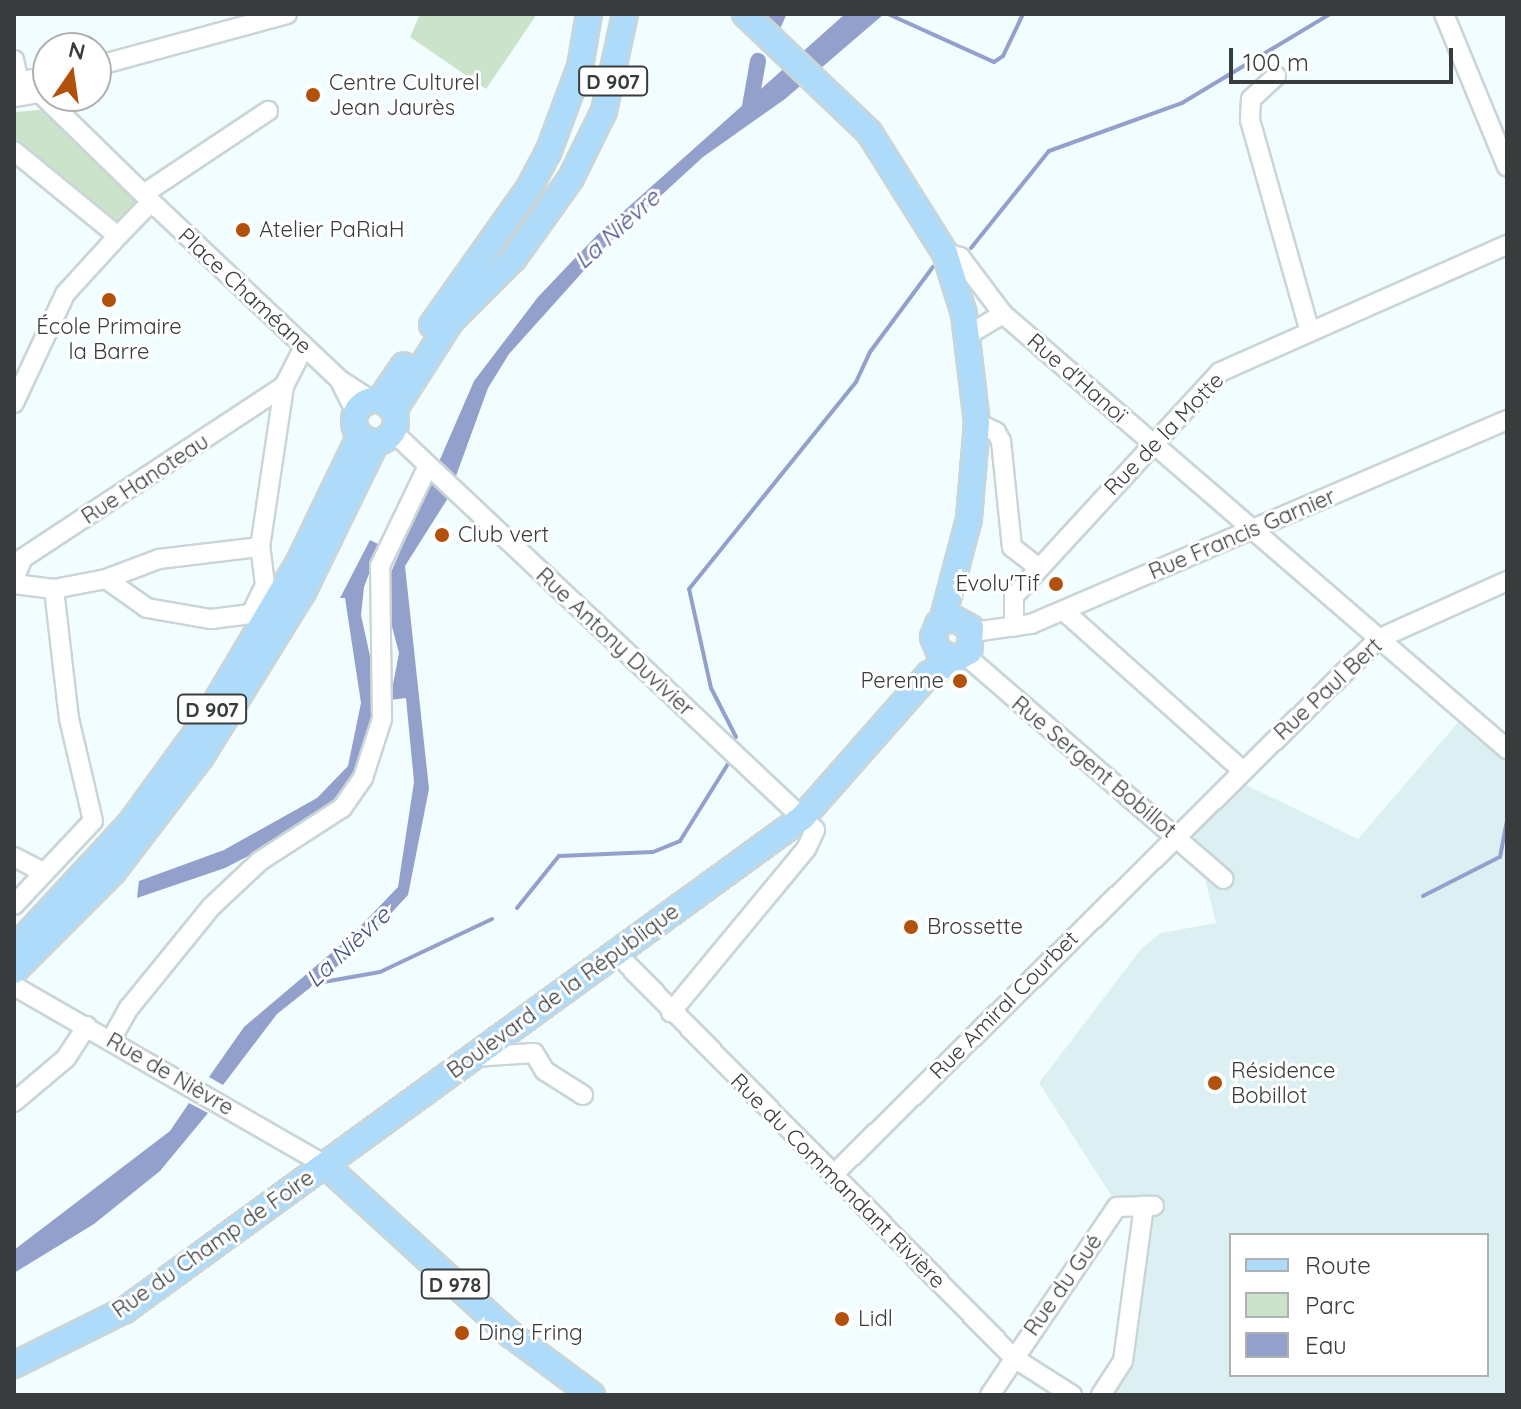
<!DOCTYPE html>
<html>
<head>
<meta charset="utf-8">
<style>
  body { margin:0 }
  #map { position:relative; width:1521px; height:1409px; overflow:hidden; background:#f1fdff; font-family:Quicksand,sans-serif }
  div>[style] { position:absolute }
  .built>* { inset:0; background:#dcf0f4 }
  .green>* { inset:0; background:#cbe3ca }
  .water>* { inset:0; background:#94a0cc }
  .stream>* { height:4px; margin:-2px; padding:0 2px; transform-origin:2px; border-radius:2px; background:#94a0cc }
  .canal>* { height:16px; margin:-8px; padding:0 8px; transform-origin:8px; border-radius:8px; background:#94a0cc }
  .roads { filter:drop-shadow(2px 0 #c9d5d7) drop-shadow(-2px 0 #c9d5d7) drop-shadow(0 2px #c9d5d7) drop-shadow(0 -2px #c9d5d7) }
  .minor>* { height:18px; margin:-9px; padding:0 9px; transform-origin:9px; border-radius:9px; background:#fff }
  .major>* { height:24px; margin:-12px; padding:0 12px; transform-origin:12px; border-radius:12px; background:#afdbfb }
  .major>.ring { margin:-12px; padding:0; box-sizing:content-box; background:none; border:24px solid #afdbfb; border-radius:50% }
  .dots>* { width:22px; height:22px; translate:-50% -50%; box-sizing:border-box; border:4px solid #fff; border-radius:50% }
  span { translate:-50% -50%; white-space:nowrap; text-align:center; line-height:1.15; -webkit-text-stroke:6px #fff; paint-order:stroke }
  .shield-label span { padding:2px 6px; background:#fff; border:2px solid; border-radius:6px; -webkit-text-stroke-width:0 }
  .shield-label { font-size:20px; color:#383c3d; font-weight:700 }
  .poi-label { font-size:22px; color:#383c3d }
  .left { translate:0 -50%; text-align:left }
  .right { translate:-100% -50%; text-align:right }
  .street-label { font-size:22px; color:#383c3d }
  .water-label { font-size:24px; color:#44518a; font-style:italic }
  .frame { position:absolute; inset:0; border:16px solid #383c3d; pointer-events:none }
  .legend { position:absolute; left:1229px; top:1233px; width:260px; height:144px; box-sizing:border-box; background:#fff; border:2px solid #afb1b1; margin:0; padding:10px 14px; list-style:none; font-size:24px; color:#383c3d }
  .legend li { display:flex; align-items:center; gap:16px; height:40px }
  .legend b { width:40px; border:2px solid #afb1b1 }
  .north { position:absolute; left:32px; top:32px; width:80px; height:80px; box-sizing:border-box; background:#fff; border:2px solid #afb1b1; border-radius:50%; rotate:13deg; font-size:22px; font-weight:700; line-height:32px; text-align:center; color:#383c3d }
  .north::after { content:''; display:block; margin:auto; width:28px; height:36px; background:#b1510b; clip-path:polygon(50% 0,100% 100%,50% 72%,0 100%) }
  .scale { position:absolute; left:1229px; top:48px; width:224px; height:36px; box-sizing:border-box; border:4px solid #383c3d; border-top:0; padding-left:10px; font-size:24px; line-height:28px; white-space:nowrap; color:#383c3d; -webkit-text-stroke:6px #fff; paint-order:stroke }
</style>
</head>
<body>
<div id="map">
  <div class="built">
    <div style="clip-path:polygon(evenodd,1461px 719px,1507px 759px,1507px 1395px,1113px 1395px,1133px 1364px,1153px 1214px,1111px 1195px,1039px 1083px,1141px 949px,1161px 933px,1216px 923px,1193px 831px,1242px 783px,1358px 839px,1461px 719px,1231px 1235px,1487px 1235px,1487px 1375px,1231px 1375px,1231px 1235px)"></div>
  </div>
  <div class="green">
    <div style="clip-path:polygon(420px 14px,537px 14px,486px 89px,410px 37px)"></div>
    <div style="clip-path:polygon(50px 109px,140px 201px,119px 222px,14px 142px,14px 112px)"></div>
  </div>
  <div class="water">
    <div style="clip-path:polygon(845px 14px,884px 14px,785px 99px,703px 157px,606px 246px,509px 354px,488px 388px,448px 498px,405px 566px,429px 789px,408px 895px,354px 953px,277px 1014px,223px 1085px,209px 1077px,244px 1027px,349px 938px,398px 887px,414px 782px,406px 698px,390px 700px,399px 653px,390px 619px,389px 577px,474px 381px,538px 297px,598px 234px)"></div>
    <div style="clip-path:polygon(370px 540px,380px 545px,364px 587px,361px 615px,373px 670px,374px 707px,357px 775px,326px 812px,303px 828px,225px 868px,137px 898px,139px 881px,224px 850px,317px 798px,348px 766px,361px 703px,345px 598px,340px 598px)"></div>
    <div style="clip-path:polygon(189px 1103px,208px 1113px,160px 1171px,94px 1224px,14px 1273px,14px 1250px,170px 1131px)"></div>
  </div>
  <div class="stream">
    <div style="left:888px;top:14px;width:116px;rotate:24.4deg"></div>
    <div style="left:994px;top:62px;width:11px;rotate:-34deg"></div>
    <div style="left:1003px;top:56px;width:47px;rotate:-64.5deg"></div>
    <div style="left:971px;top:248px;width:124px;rotate:-51.2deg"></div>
    <div style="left:1049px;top:151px;width:141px;rotate:-19.8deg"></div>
    <div style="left:1182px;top:103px;width:173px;rotate:-31deg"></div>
    <div style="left:736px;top:737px;width:55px;rotate:-117deg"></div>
    <div style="left:711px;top:688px;width:101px;rotate:-102.5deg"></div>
    <div style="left:689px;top:589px;width:266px;rotate:-51.1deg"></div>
    <div style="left:856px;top:382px;width:33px;rotate:-65deg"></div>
    <div style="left:870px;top:352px;width:106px;rotate:-53.5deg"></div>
    <div style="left:1423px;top:896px;width:86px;rotate:-26.9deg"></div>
    <div style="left:1500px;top:857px;width:37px;rotate:-79deg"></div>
    <div style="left:517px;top:908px;width:67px;rotate:-51.1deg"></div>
    <div style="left:559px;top:856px;width:94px;rotate:-2.4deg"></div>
    <div style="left:653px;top:852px;width:29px;rotate:-22deg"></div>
    <div style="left:680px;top:841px;width:91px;rotate:-58.1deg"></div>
    <div style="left:312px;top:984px;width:69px;rotate:-10deg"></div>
    <div style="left:380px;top:972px;width:124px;rotate:-25.3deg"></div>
  </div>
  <div class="canal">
    <div style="left:774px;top:23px;width:10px;rotate:-66deg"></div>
    <div style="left:749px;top:112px;width:52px;rotate:-80deg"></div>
  </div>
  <div class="roads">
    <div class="minor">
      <div style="left:1444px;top:14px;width:165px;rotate:67.6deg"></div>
      <div style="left:14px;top:60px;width:22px;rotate:77deg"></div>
      <div style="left:96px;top:66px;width:198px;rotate:-15.2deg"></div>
      <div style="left:1276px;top:76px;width:34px;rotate:137deg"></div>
      <div style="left:1251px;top:99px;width:21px;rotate:93deg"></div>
      <div style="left:1250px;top:120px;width:220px;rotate:74.2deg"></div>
      <div style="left:33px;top:79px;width:16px;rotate:63deg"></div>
      <div style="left:40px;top:93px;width:166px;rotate:44.3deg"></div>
      <div style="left:159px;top:209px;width:249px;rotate:43.4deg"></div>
      <div style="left:340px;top:380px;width:37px;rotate:33deg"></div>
      <div style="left:14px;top:82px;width:34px;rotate:-8deg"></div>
      <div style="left:14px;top:97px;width:26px;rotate:-9deg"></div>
      <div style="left:14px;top:151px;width:134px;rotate:39.3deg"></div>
      <div style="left:118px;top:236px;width:47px;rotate:-45.9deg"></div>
      <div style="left:145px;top:193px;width:148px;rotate:-33.7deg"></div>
      <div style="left:945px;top:253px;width:16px;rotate:15deg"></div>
      <div style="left:960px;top:257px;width:71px;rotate:53deg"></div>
      <div style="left:1003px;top:314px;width:666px;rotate:40.8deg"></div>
      <div style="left:968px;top:335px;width:41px;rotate:-31deg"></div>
      <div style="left:341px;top:383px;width:33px;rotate:63deg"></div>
      <div style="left:14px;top:403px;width:120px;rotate:-64.9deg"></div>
      <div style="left:65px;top:294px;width:79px;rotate:-47.6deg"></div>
      <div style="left:977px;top:423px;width:21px;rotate:25deg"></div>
      <div style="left:996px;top:432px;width:10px;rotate:61deg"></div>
      <div style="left:1001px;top:441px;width:107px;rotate:84.1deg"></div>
      <div style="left:1012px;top:547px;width:34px;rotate:38deg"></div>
      <div style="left:393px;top:432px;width:580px;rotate:43.32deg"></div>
      <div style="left:815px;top:830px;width:21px;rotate:115deg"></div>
      <div style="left:806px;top:849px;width:212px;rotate:129.6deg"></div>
      <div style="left:14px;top:579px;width:23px;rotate:-67deg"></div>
      <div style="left:23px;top:558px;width:313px;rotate:-33.4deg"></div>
      <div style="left:106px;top:579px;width:50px;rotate:35.3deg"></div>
      <div style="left:147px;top:608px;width:65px;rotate:9.8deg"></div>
      <div style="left:211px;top:619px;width:40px;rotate:-7.1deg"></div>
      <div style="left:251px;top:614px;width:32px;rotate:-64deg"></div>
      <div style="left:265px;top:585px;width:38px;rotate:-97deg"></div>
      <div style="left:260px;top:547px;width:163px;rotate:-81.5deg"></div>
      <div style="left:284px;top:386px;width:44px;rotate:-62.9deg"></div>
      <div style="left:14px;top:584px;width:40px;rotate:7.1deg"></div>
      <div style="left:54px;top:589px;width:53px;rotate:-10.9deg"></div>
      <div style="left:106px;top:579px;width:57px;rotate:-20.7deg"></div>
      <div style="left:159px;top:559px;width:102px;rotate:-6.8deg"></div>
      <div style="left:1064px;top:611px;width:239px;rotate:41.8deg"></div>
      <div style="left:1014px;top:627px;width:31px;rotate:-90deg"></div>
      <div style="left:1014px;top:596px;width:304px;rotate:-47.4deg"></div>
      <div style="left:1220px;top:372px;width:314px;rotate:-23.9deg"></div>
      <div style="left:973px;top:632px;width:59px;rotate:-7.9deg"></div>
      <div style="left:1031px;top:624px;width:518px;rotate:-23.2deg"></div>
      <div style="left:965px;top:655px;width:342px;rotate:40.9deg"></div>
      <div style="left:14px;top:857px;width:34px;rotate:27deg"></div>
      <div style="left:14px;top:905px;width:115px;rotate:-46.8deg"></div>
      <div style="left:93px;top:821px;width:105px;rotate:-103.2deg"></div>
      <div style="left:69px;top:719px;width:131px;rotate:-96.6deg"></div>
      <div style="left:616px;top:953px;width:568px;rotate:45.5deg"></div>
      <div style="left:1014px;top:1358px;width:69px;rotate:32.5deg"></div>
      <div style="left:14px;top:986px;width:359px;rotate:29.9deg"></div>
      <div style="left:111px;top:1040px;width:37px;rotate:-61deg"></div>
      <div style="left:129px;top:1008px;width:130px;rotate:-50.9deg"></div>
      <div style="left:211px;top:907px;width:67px;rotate:-43.2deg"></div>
      <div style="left:260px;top:861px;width:98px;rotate:-32.9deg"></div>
      <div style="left:342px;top:808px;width:37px;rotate:-55deg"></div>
      <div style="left:363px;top:778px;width:62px;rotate:-72.1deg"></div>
      <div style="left:382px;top:719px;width:153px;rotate:-90.7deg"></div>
      <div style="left:380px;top:566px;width:111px;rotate:-64.4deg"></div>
      <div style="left:474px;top:1057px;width:60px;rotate:-3.8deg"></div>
      <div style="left:534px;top:1053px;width:21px;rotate:59deg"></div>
      <div style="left:545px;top:1071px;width:45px;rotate:32.3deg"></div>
      <div style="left:14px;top:1102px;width:68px;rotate:-40.2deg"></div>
      <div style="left:66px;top:1058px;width:38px;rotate:-57deg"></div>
      <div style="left:833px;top:1175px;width:764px;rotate:-44.52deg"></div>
      <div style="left:1378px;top:639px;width:141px;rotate:-24.2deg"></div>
      <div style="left:990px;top:1395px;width:227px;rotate:-56deg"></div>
      <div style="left:1117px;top:1207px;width:37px;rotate:-2deg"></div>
      <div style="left:1101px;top:1395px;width:40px;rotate:-57.1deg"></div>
      <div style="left:1123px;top:1361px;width:157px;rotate:-82.3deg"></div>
    </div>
    <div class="major">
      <div style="left:745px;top:14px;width:171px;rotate:43.6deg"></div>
      <div style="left:869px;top:132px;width:143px;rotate:57.9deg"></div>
      <div style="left:945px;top:253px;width:64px;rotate:72.7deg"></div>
      <div style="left:964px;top:314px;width:110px;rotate:83.2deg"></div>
      <div style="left:977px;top:423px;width:96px;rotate:94.8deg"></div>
      <div style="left:969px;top:519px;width:106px;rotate:104.8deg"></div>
      <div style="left:432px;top:325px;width:168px;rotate:-54.7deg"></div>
      <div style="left:529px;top:188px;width:40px;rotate:-62deg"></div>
      <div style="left:548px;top:153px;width:92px;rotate:-69.6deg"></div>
      <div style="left:580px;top:67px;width:54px;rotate:-80.4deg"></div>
      <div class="ring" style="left:354px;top:400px;width:18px;height:18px"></div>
      <div style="left:380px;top:400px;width:42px;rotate:-55.6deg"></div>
      <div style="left:394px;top:410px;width:106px;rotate:-57.4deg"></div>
      <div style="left:451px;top:321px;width:89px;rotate:-45deg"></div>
      <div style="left:514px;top:258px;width:98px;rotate:-54.5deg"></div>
      <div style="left:571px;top:178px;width:75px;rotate:-63.8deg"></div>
      <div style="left:604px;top:111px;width:99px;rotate:-77.8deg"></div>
      <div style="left:14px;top:949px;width:169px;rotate:-47.2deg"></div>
      <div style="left:129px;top:825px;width:127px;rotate:-53.9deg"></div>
      <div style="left:204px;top:722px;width:186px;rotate:-59.3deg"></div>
      <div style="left:299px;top:562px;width:141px;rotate:-64.3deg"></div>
      <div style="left:14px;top:971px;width:140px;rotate:-45deg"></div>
      <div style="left:113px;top:872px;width:145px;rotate:-52.6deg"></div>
      <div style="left:201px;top:757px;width:194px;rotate:-58.3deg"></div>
      <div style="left:303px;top:592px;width:167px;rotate:-64deg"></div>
      <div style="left:325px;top:1165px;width:251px;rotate:42.4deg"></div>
      <div style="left:510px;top:1334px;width:102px;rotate:36.6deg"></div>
      <div style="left:14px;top:1365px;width:124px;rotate:-26.4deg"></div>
      <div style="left:125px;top:1310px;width:837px;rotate:-36.01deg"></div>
      <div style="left:802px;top:818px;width:192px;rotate:-48.6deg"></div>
      <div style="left:929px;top:674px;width:46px;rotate:-28.8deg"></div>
      <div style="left:969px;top:652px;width:24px;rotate:-85deg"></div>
      <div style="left:971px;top:628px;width:21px;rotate:-151deg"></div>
      <div style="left:953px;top:618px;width:16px;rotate:158deg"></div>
      <div style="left:938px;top:624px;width:14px;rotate:111deg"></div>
      <div style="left:933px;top:637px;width:16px;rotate:68deg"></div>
      <div style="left:939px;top:652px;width:16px;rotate:22deg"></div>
    </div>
  </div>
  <div class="dots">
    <div style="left:313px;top:95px;background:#b1510b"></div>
    <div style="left:243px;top:230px;background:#b1510b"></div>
    <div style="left:109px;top:300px;background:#b1510b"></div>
    <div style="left:442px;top:535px;background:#b1510b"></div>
    <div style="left:1056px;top:584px;background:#b1510b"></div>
    <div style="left:960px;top:681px;background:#b1510b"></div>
    <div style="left:911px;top:927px;background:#b1510b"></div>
    <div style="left:1215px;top:1083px;background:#b1510b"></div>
    <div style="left:842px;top:1319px;background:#b1510b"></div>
    <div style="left:462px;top:1333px;background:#b1510b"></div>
  </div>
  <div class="shield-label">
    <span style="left:613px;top:81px">D 907</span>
    <span style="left:212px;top:709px">D 907</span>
    <span style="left:455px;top:1284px">D 978</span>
  </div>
  <div class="poi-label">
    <span class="left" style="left:329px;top:95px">Centre Culturel<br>Jean Jaurès</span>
    <span class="left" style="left:259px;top:230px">Atelier PaRiaH</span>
    <span style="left:109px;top:339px">École Primaire<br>la Barre</span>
    <span class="left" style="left:458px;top:535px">Club vert</span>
    <span class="right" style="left:1040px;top:584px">Evolu'Tif</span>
    <span class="right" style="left:944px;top:681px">Perenne</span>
    <span class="left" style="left:927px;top:927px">Brossette</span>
    <span class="left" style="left:1231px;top:1083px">Résidence<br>Bobillot</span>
    <span class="left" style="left:858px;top:1319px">Lidl</span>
    <span class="left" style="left:478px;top:1333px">Ding Fring</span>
  </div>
  <div class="street-label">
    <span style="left:245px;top:291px;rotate:43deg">Place Chaméane</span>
    <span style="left:1077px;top:378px;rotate:41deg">Rue d'Hanoï</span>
    <span style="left:1164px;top:434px;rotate:-46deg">Rue de la Motte</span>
    <span style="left:145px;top:479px;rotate:-33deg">Rue Hanoteau</span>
    <span style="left:1242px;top:534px;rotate:-23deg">Rue Francis Garnier</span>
    <span style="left:615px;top:642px;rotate:43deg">Rue Antony Duvivier</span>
    <span style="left:1328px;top:689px;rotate:-43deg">Rue Paul Bert</span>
    <span style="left:1094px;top:767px;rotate:40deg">Rue Sergent Bobillot</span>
    <span style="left:563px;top:991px;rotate:-36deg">Boulevard de la République</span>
    <span style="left:1004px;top:1005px;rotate:-45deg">Rue Amiral Courbet</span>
    <span style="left:170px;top:1074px;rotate:30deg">Rue de Nièvre</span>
    <span style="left:838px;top:1181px;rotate:45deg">Rue du Commandant Rivière</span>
    <span style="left:213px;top:1244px;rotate:-35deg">Rue du Champ de Foire</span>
    <span style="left:1063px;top:1285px;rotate:-55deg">Rue du Gué</span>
  </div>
  <div class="water-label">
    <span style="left:617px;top:229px;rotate:-42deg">La Nièvre</span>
    <span style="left:348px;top:947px;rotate:-43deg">La Nièvre</span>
  </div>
  <div class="frame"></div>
  <ul class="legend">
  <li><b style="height:10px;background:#afdbfb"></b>Route</li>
  <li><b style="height:22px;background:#cbe3ca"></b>Parc</li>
  <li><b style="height:22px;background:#94a0cc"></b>Eau</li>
  </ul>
  <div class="north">N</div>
  <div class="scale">100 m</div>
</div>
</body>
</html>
